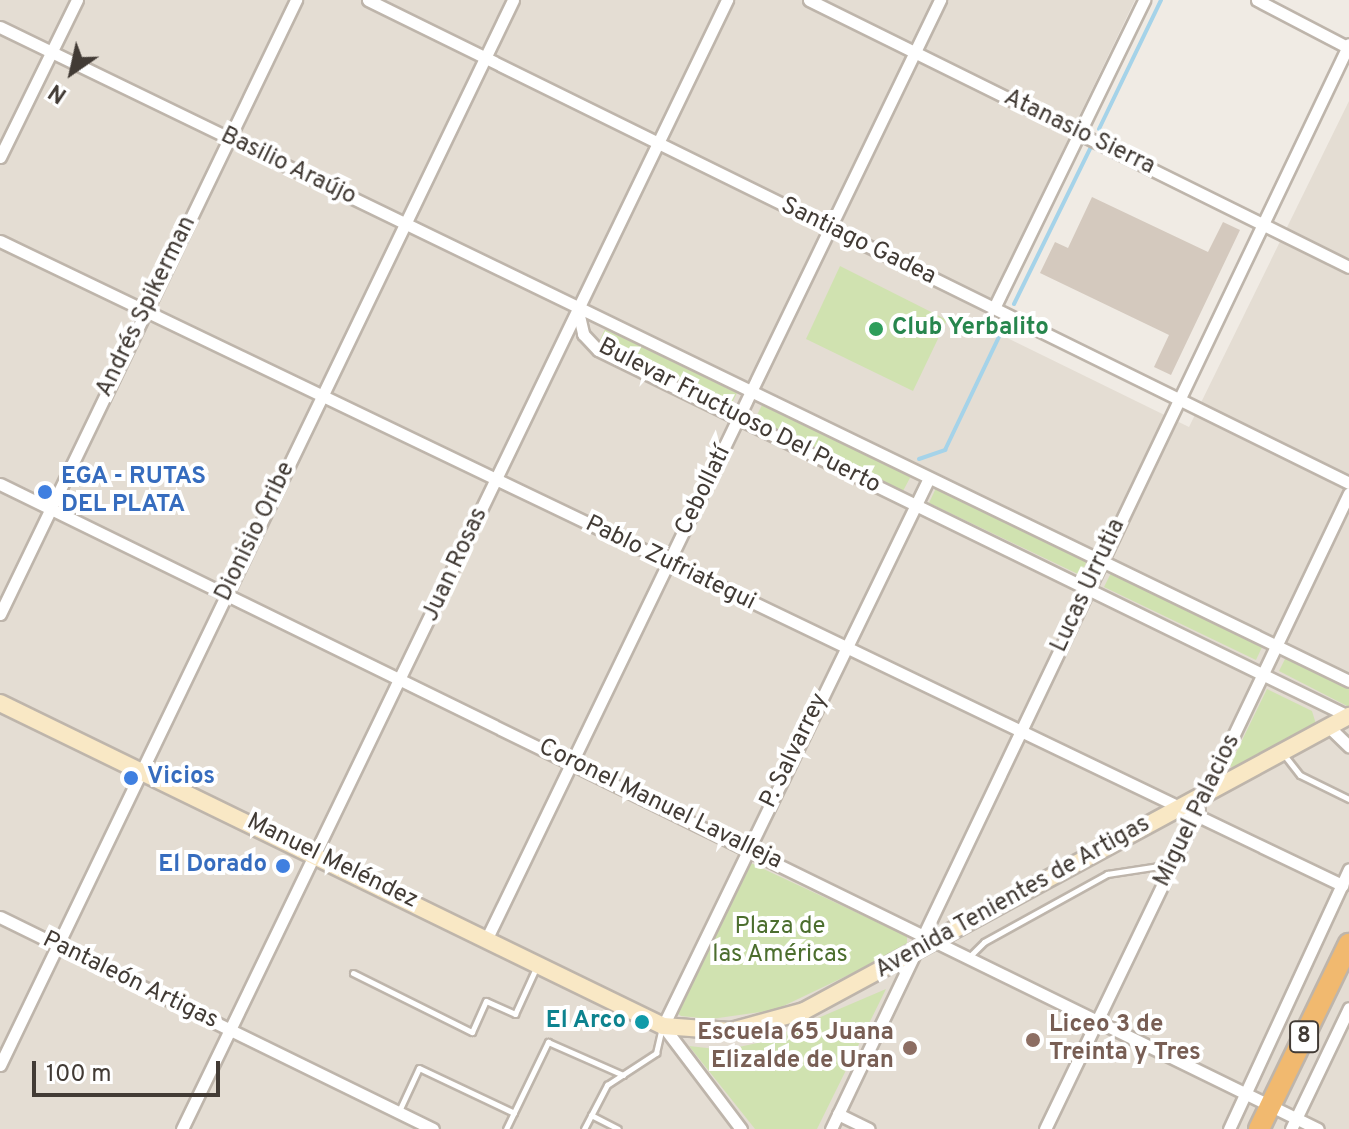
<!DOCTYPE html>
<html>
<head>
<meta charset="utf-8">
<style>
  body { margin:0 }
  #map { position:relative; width:1349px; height:1129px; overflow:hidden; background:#f0ebe4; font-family:Overpass,sans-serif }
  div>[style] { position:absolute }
  .residential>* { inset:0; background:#e4ddd3 }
  .green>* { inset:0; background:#d0e2b0 }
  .stream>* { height:4px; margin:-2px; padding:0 2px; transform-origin:2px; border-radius:2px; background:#a5d3e9 }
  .building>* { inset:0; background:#d4c9be }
  .roads { filter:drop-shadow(2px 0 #beb5ab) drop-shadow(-2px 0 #beb5ab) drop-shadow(0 2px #beb5ab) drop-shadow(0 -2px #beb5ab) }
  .lane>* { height:5px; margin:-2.5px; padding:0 2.5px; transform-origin:2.5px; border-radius:2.5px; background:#fff }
  .street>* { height:11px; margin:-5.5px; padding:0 5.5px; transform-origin:5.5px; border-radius:5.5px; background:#fff }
  .secondary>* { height:16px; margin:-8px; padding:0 8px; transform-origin:8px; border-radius:8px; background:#f9e8c5 }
  .highway>* { height:20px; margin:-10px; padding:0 10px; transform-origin:10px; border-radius:10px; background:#f1b96f }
  .dots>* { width:22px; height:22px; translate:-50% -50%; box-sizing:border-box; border:4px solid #fff; border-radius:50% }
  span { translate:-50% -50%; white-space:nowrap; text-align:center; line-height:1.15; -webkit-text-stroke:8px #fff; paint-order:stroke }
  .shield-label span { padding:2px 6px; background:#fff; border:2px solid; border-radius:6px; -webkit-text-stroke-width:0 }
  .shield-label { font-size:22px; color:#423b35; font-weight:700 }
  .street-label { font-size:24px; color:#423b35 }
  .leisure-label { font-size:24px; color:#27864d; font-weight:700 }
  .left { translate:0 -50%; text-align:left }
  .shop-label { font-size:24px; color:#366cbe; font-weight:700 }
  .right { translate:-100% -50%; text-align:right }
  .park-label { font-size:24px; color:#4c6e2e }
  .culture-label { font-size:24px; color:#0d838f; font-weight:700 }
  .education-label { font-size:24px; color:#785e54; font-weight:700 }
  .north { position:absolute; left:32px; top:32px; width:80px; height:80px; -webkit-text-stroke:6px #fff; paint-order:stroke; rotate:214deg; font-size:22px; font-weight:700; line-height:32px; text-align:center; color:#423b35 }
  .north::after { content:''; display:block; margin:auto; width:28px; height:36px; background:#423b35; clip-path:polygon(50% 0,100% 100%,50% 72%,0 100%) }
  .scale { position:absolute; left:32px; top:1061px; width:188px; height:36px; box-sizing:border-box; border:4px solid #423b35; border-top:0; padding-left:10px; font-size:24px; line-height:28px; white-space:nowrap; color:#423b35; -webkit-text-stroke:6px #fff; paint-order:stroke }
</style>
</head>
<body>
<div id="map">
  <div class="residential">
    <div style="clip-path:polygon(0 0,1135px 0,979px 324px,1189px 427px,1349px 101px,1349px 1129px,0 1129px)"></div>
  </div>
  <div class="green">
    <div style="clip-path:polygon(840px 266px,947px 320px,913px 391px,806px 339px)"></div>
    <div style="clip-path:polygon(605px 329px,737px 393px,730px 407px,598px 344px)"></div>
    <div style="clip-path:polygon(762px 405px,911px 476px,903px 491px,755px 419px)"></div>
    <div style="clip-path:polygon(936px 488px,1087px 561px,1080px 575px,929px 503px)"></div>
    <div style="clip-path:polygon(1111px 573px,1263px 645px,1256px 660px,1104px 587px)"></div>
    <div style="clip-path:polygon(1286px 657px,1349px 688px,1349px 707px,1279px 671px)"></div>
    <div style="clip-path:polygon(1267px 689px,1312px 711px,1316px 724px,1233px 769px,1230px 765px)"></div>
    <div style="clip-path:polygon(751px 863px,907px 936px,907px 947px,775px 1010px,711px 1019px,681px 1016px,677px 1013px)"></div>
    <div style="clip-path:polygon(886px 989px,817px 1129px,755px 1129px,689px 1046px,725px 1050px,762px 1042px)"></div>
  </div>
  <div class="stream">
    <div style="left:1099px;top:129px;width:143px;rotate:-64.3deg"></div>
    <div style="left:1014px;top:304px;width:173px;rotate:-63.9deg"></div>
    <div style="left:919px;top:459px;width:28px;rotate:-19deg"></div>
    <div style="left:945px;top:450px;width:140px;rotate:-64.5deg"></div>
  </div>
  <div class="building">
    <div style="clip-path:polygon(1092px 197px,1208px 252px,1223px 222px,1240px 230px,1171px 375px,1154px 367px,1169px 335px,1040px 273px,1055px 242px,1068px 248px)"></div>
  </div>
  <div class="roads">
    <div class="lane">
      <div style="left:1285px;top:756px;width:24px;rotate:52deg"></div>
      <div style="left:1300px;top:775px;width:55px;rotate:26.1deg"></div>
      <div style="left:969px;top:957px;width:21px;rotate:-45deg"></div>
      <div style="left:984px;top:942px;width:141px;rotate:-28.9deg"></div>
      <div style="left:1107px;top:874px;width:66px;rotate:-8.7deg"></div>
      <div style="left:353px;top:973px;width:133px;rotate:26.4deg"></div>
      <div style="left:472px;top:1032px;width:34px;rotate:-66deg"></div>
      <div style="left:486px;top:1001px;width:32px;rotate:24deg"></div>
      <div style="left:515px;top:1014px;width:51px;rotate:-65.5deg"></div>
      <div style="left:399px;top:1111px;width:47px;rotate:-65.1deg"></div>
      <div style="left:419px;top:1068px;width:105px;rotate:25.3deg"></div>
      <div style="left:591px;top:1115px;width:30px;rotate:27deg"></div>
      <div style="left:506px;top:1129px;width:97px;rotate:-64.2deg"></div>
      <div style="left:548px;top:1042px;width:82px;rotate:23.7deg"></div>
      <div style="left:584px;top:1129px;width:50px;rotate:-62.4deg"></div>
      <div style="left:607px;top:1085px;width:59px;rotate:-33.1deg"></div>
      <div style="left:656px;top:1053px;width:27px;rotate:-77deg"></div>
    </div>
    <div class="street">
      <div style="left:368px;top:0;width:1093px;rotate:26.21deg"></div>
      <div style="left:809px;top:0;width:602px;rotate:26.31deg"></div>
      <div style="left:1257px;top:0;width:104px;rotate:27.6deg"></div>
      <div style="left:0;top:27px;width:1499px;rotate:25.86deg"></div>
      <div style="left:0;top:157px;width:175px;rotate:-63.9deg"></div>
      <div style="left:0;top:241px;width:1489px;rotate:25.64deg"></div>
      <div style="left:577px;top:307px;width:28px;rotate:77deg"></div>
      <div style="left:583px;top:334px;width:22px;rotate:47deg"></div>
      <div style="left:598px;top:350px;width:835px;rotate:26.01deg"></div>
      <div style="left:994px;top:308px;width:343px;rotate:-64deg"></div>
      <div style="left:0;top:484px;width:1467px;rotate:26.08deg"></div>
      <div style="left:0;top:614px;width:682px;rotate:-64.26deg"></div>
      <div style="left:1329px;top:727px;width:28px;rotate:44deg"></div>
      <div style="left:1206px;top:793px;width:332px;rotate:-64.5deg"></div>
      <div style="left:0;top:917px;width:482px;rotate:26.1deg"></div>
      <div style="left:487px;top:938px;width:1042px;rotate:-64.22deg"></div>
      <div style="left:0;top:1065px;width:1182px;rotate:-64.28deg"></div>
      <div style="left:838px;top:1114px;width:34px;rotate:26deg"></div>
      <div style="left:182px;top:1129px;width:1254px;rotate:-64.23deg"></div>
      <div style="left:741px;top:1129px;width:129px;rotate:-127.1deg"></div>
      <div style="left:663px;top:1026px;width:609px;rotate:-64.11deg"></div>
      <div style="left:831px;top:1129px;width:1202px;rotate:-64.48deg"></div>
      <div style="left:1045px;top:1129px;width:355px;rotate:-64.3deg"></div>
      <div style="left:1229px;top:1129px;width:286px;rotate:-65.2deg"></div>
      <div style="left:1291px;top:1129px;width:134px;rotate:-64.4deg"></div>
    </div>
    <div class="secondary">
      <div style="left:0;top:703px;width:737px;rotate:25.97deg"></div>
      <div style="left:663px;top:1026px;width:68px;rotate:4.2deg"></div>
      <div style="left:731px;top:1031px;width:76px;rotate:-15.3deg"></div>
      <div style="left:804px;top:1011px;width:620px;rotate:-28.43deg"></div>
    </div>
    <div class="highway">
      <div style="left:1259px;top:1129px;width:206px;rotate:-64.1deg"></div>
    </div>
  </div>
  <div class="dots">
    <div style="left:876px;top:329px;background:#2e9e5b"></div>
    <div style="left:45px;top:492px;background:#3f7fe0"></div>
    <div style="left:131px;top:778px;background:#3f7fe0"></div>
    <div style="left:283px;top:866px;background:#3f7fe0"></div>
    <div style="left:642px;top:1022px;background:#0f9aa8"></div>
    <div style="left:1033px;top:1040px;background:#8d6e63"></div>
    <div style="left:910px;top:1048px;background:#8d6e63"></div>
  </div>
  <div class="shield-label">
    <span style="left:1304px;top:1037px">8</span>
  </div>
  <div class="street-label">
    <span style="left:1079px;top:133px;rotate:26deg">Atanasio Sierra</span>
    <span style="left:288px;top:167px;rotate:26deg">Basilio Araújo</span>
    <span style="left:858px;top:242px;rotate:26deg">Santiago Gadea</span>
    <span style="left:147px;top:307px;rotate:-64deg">Andrés Spikerman</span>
    <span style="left:739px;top:417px;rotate:27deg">Bulevar Fructuoso Del Puerto</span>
    <span style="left:704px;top:491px;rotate:-64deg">Cebollatí</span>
    <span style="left:256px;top:532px;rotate:-64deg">Dionisio Oribe</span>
    <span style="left:670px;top:564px;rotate:26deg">Pablo Zufriategui</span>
    <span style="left:456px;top:565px;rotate:-65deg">Juan Rosas</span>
    <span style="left:1089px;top:586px;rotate:-65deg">Lucas Urrutia</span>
    <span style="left:795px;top:751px;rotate:-64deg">P. Salvarrey</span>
    <span style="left:660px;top:805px;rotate:26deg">Coronel Manuel Lavalleja</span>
    <span style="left:1198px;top:811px;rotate:-64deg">Miguel Palacios</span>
    <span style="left:332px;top:862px;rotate:26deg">Manuel Meléndez</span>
    <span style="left:1013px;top:898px;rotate:-29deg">Avenida Tenientes de Artigas</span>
    <span style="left:130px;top:981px;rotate:26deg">Pantaleón Artigas</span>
  </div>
  <div class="leisure-label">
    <span class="left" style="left:892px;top:329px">Club Yerbalito</span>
  </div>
  <div class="shop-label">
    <span class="left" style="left:61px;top:492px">EGA - RUTAS<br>DEL PLATA</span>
    <span class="left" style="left:147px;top:778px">Vicios</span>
    <span class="right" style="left:267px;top:866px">El Dorado</span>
  </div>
  <div class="park-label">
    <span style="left:780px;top:942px">Plaza de<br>las Américas</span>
  </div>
  <div class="culture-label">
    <span class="right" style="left:626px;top:1022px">El Arco</span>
  </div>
  <div class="education-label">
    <span class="left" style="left:1049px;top:1040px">Liceo 3 de<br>Treinta y Tres</span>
    <span class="right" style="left:894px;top:1048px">Escuela 65 Juana<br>Elizalde de Uran</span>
  </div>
  <div class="north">N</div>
  <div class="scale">100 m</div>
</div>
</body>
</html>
